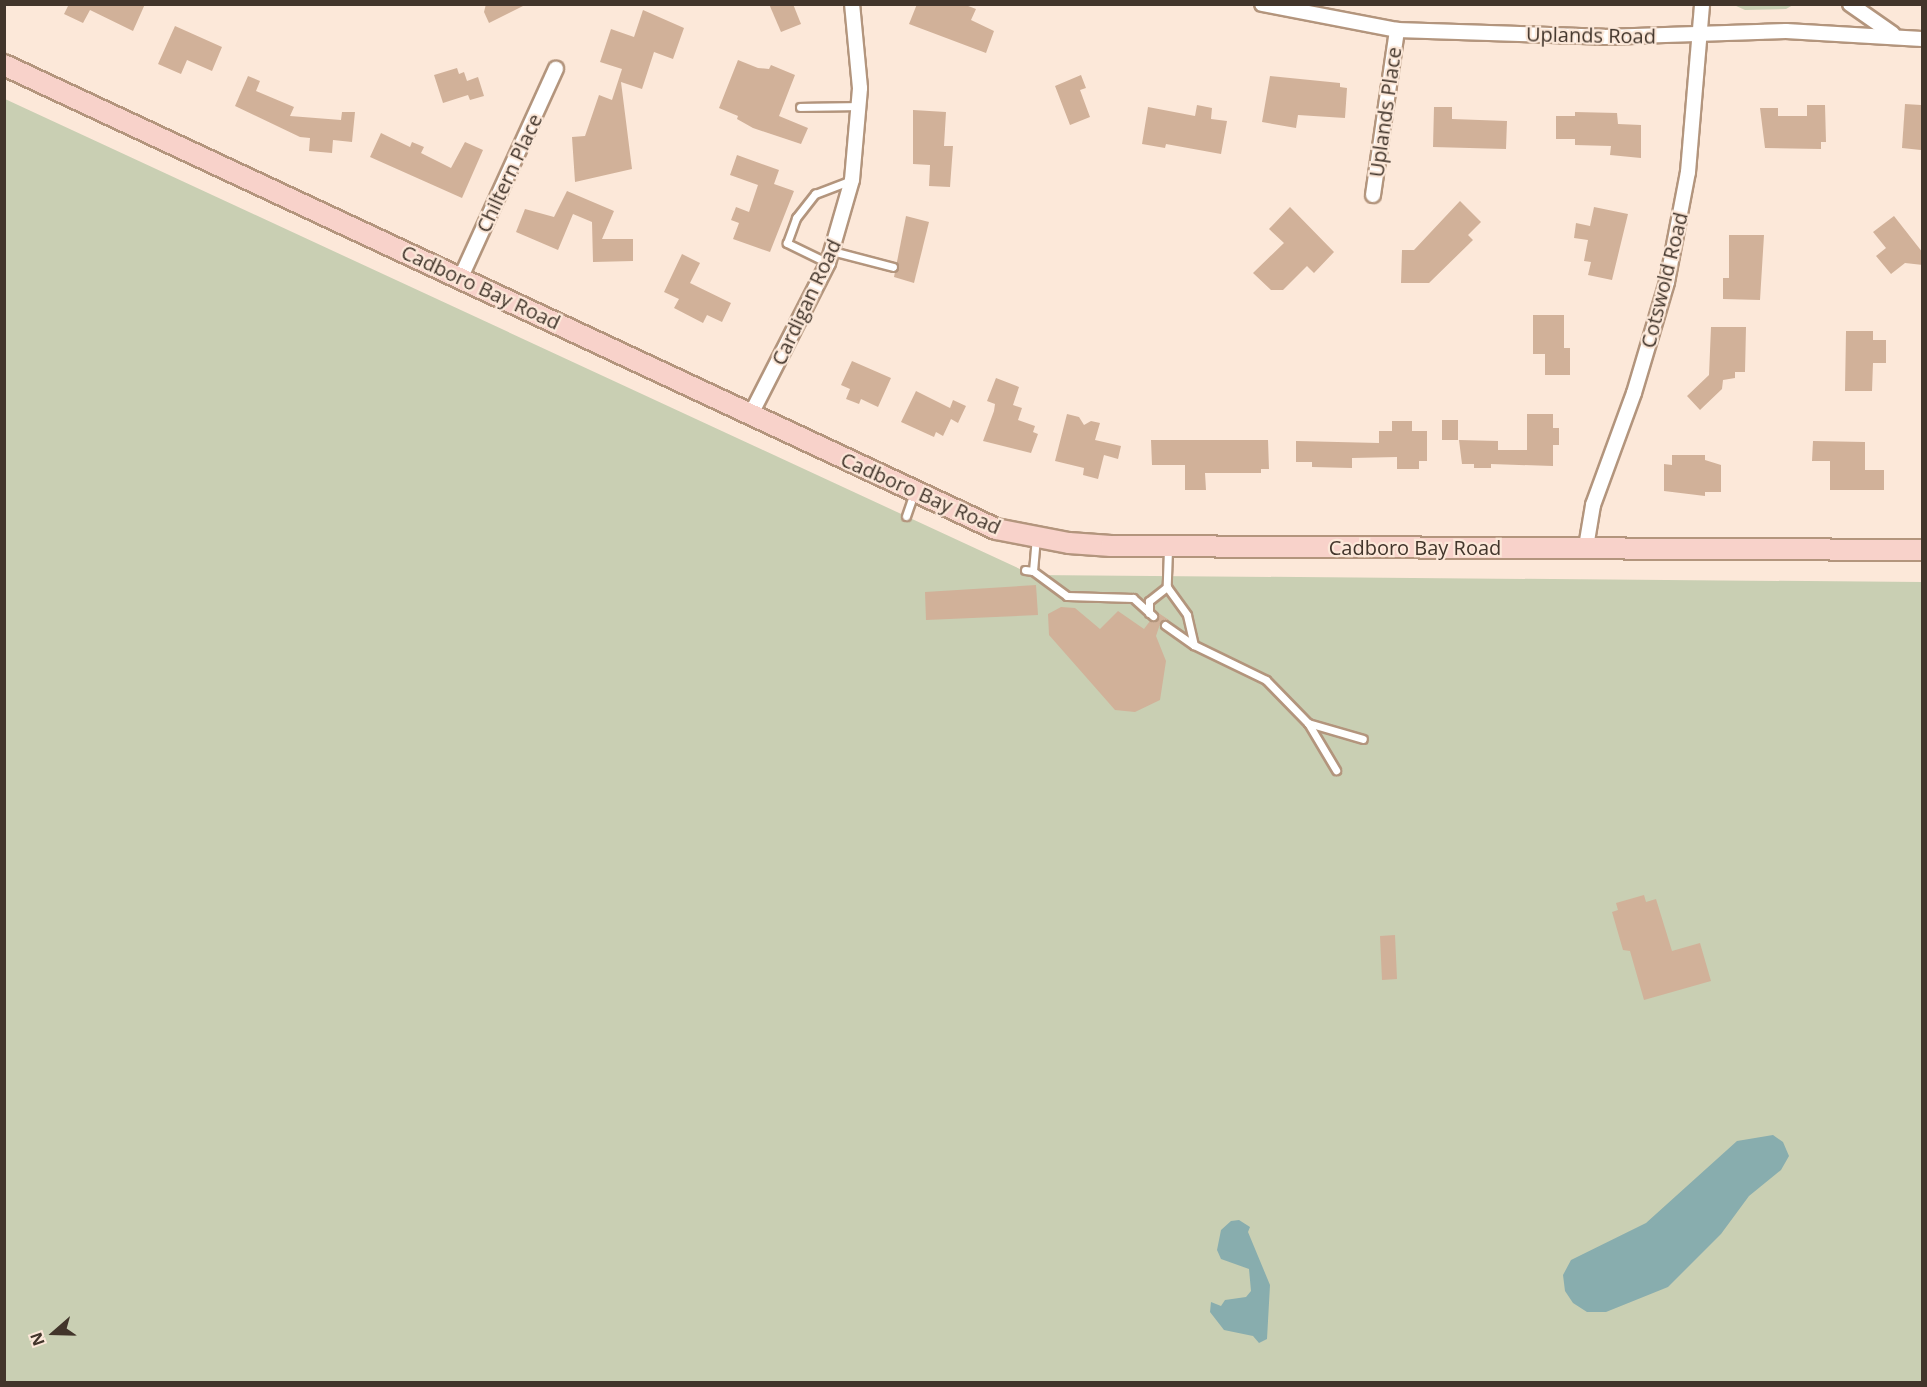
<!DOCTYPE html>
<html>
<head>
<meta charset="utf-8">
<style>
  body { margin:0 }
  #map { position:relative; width:1927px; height:1387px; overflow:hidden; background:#fce8d9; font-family:"Open Sans",sans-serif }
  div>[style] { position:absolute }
  .green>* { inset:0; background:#c9cfb3 }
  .water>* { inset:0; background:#88adae }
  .building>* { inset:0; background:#d1b199 }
  .roads { filter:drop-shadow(2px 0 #b3957d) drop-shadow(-2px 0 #b3957d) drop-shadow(0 2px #b3957d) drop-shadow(0 -2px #b3957d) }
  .service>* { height:7px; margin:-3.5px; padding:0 3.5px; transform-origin:3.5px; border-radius:3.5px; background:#fff }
  .minor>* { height:14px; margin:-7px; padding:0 7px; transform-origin:7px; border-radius:7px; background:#fff }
  .secondary>* { height:20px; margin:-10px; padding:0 10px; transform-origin:10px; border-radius:10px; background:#f8d2ca }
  span { translate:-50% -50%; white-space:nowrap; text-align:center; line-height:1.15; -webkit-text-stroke:4.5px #fce8d9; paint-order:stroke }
  .street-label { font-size:20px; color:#42352b }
  .frame { position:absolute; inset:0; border:6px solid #42352b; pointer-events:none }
  .north { position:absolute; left:24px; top:1303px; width:60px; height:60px; -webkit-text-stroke:4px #fce8d9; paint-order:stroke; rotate:250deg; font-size:16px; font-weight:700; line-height:24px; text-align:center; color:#42352b }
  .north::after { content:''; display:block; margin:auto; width:21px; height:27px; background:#42352b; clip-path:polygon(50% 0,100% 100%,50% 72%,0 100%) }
</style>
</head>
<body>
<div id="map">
  <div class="green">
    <div style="clip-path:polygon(1734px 5px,1793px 4px,1793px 5px,1786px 9px,1745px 10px)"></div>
    <div style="clip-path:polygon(5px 99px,1033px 575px,1922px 582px,1922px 1382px,5px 1382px)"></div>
  </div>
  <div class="water">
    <div style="clip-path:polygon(1773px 1135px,1783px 1142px,1789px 1156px,1781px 1170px,1749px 1196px,1721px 1234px,1668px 1287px,1606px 1312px,1587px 1312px,1573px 1303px,1565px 1291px,1563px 1275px,1571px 1260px,1646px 1223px,1737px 1141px)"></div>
    <div style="clip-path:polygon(1239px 1220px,1250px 1227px,1248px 1232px,1270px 1285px,1267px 1339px,1259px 1343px,1253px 1336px,1224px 1330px,1210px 1312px,1211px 1302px,1221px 1306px,1225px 1300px,1246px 1297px,1251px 1291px,1249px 1269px,1221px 1259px,1217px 1250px,1221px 1230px,1231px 1221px)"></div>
  </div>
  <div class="building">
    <div style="clip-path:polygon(69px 4px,145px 4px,133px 31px,90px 10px,83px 23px,64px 14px)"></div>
    <div style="clip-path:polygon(486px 4px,527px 4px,489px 23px,484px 12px)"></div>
    <div style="clip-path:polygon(769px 4px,793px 4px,801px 24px,781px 32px)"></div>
    <div style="clip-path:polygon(917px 4px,963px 4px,976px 9px,971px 20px,994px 31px,986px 53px,909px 24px)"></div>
    <div style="clip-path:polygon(643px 10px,684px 28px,673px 59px,654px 52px,642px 89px,621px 82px,632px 169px,575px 182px,572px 137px,585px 136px,599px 95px,612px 100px,622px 69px,600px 62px,611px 29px,634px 37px)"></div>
    <div style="clip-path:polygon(175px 26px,222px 47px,212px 71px,187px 60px,181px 74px,158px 64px)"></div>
    <div style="clip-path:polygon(738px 60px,758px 68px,769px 69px,771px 65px,795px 75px,779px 116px,808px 128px,801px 144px,753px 128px,737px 119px,738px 116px,719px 108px)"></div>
    <div style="clip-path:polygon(457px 68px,459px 74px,464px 72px,467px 81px,478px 77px,484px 96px,470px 100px,468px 95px,443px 103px,434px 75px)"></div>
    <div style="clip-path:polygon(1081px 75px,1086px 88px,1080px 90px,1090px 117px,1070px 125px,1055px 86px)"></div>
    <div style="clip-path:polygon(248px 76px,260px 81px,256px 91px,294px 107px,290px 116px,341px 120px,342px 112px,355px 112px,352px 142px,333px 140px,332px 153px,309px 151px,310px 138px,300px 137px,235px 106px)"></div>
    <div style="clip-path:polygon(1270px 76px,1340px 83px,1340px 87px,1347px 88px,1345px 118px,1298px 115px,1296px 128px,1262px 122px)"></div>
    <div style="clip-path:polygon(1905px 104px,1921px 105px,1921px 150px,1902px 148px)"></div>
    <div style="clip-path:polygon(1197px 105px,1212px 108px,1211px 119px,1227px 121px,1221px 154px,1166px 144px,1165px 148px,1142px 144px,1148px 107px,1195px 116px)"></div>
    <div style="clip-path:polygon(1807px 105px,1825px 105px,1826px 142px,1821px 142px,1821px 149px,1765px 148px,1760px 108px,1778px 108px,1778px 116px,1807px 116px)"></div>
    <div style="clip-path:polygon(1434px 107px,1452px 107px,1452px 119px,1507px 121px,1506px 149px,1433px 147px)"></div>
    <div style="clip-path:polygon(913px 110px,946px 112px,944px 146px,953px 146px,950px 187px,929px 186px,930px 165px,913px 164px)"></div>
    <div style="clip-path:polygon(1575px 112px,1617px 113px,1618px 124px,1641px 125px,1641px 158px,1610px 155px,1611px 146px,1575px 145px,1575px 139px,1556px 139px,1556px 116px,1575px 116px)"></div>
    <div style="clip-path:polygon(381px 133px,410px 147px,412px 142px,424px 147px,421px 153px,451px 168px,465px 142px,483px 150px,462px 198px,370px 157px)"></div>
    <div style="clip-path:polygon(737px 155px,779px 170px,774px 184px,794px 191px,770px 252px,733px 239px,739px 223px,731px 220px,736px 207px,749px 212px,758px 185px,730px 175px)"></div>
    <div style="clip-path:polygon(567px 191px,614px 211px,602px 239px,633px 239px,633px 261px,593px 262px,592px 222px,573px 214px,558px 250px,516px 232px,525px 209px,554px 217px)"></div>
    <div style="clip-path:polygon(1460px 201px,1481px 222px,1468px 235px,1473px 240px,1429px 283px,1401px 283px,1402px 250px,1414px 250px)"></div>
    <div style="clip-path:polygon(1290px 207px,1334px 252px,1314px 273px,1307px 266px,1283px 290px,1271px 290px,1253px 273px,1284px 243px,1269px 229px)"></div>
    <div style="clip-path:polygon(1594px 207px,1628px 214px,1612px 280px,1588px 275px,1591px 262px,1584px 261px,1588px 240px,1574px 238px,1576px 223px,1590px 226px)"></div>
    <div style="clip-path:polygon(906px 216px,929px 222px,914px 283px,894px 277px)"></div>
    <div style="clip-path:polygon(1894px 216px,1923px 253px,1923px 265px,1905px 263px,1891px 274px,1876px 256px,1886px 248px,1873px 232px)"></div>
    <div style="clip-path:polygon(1729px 235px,1764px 235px,1760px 300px,1723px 299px,1723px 278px,1729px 278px)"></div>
    <div style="clip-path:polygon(682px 254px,700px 263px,690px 283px,731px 303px,722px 322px,707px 315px,703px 323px,674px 308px,679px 299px,664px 292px)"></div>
    <div style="clip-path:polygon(1533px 315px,1564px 315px,1564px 348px,1570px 348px,1570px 375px,1545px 375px,1545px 354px,1533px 354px)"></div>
    <div style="clip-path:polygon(1711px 327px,1746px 327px,1745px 372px,1735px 372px,1735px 378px,1723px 380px,1722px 389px,1700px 410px,1687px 396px,1709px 375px)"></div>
    <div style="clip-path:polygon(1846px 331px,1873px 331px,1873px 340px,1886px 340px,1886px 363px,1873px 363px,1872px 391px,1845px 391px)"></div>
    <div style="clip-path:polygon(852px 361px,891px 378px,878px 407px,861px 399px,859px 404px,846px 399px,850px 389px,841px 385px)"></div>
    <div style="clip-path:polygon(996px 378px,1019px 387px,1013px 405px,1022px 408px,1018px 420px,1035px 426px,1033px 432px,1038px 434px,1031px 453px,983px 441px,994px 411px,995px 404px,987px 401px)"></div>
    <div style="clip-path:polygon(916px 391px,950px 408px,953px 400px,966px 406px,958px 423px,951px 419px,943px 436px,936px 432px,934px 437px,901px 422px)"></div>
    <div style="clip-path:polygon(1067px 414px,1079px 417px,1084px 425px,1091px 421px,1100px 423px,1095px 440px,1121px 446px,1118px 459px,1104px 455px,1098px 479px,1083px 475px,1084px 468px,1055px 461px)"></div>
    <div style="clip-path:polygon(1527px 414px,1553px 414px,1553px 428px,1559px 428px,1559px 445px,1553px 445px,1553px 466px,1491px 464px,1491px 468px,1474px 468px,1474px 464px,1462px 464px,1459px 440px,1498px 441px,1498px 450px,1527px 450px)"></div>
    <div style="clip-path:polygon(1442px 420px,1458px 420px,1458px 440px,1442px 440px)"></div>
    <div style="clip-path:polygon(1392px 421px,1412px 421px,1412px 431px,1427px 431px,1427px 461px,1419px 461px,1419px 469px,1397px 469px,1397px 457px,1352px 458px,1352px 468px,1312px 467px,1312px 462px,1296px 462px,1296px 441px,1379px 443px,1379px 431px,1392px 431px)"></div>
    <div style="clip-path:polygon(1151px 440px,1268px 440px,1269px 469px,1261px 469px,1261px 473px,1205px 473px,1206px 490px,1185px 490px,1185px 465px,1152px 465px)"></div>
    <div style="clip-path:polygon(1813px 441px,1865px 442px,1865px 470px,1884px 470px,1884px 490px,1830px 490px,1830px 461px,1812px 461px)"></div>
    <div style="clip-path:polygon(1672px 455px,1705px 455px,1705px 460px,1721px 465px,1721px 492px,1705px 492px,1705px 496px,1664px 491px,1664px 464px,1672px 465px)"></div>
    <div style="clip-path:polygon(1036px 585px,1038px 615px,926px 620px,925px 592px)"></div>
    <div style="clip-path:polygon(1061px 607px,1075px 608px,1100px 629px,1118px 611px,1144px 629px,1150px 621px,1158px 619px,1157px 612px,1169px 620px,1161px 621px,1156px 636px,1166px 661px,1160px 700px,1135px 712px,1115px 710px,1049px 635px,1048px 614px)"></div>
    <div style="clip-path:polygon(1644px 895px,1646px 902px,1656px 899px,1672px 951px,1700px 943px,1711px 981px,1644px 1000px,1630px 951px,1623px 950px,1612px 912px,1618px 910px,1616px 903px)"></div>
    <div style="clip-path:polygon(1395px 935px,1397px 979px,1382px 980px,1380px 936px)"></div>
  </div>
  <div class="roads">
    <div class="service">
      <div style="left:800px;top:107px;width:59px;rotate:-1deg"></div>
      <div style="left:832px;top:251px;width:63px;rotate:14.7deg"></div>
      <div style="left:828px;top:263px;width:46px;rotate:-154deg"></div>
      <div style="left:787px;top:243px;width:27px;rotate:-70deg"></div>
      <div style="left:796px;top:218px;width:31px;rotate:-52deg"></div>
      <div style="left:815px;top:194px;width:40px;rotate:-21deg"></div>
      <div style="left:906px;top:516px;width:24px;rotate:-71deg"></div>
      <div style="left:1168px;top:549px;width:38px;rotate:92deg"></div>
      <div style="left:1167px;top:587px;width:34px;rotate:54deg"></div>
      <div style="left:1187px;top:615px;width:31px;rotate:77deg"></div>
      <div style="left:1194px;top:645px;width:80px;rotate:25.9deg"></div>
      <div style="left:1266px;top:680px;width:60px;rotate:45.7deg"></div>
      <div style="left:1308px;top:723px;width:55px;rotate:59.2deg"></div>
      <div style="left:1025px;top:570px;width:8px;rotate:7deg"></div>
      <div style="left:1033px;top:571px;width:32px;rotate:-85deg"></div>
      <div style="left:1033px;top:571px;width:42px;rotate:36.3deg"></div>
      <div style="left:1067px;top:596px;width:66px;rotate:1.7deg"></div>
      <div style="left:1133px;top:598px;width:27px;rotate:42deg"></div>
      <div style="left:1149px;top:613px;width:12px;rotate:-90deg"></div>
      <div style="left:1149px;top:601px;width:23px;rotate:-38deg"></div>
      <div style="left:1165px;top:625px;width:35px;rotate:35deg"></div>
      <div style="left:1308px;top:723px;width:57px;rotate:16.2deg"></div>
    </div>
    <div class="minor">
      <div style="left:1262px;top:4px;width:137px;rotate:10.9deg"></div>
      <div style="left:1397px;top:30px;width:207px;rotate:1.9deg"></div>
      <div style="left:1604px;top:37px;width:182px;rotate:-1.9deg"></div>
      <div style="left:1786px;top:31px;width:136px;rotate:3.4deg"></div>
      <div style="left:1850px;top:4px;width:52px;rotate:34.9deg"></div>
      <div style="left:1373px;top:195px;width:167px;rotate:-81.7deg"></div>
      <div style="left:461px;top:277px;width:229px;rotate:-65.5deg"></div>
      <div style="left:750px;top:416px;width:172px;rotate:-63deg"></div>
      <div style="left:828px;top:263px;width:86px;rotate:-73.9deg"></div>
      <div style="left:852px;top:180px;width:92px;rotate:-85deg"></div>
      <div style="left:860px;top:88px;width:84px;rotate:-95.4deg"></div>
      <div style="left:1586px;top:547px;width:43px;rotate:-80.5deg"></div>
      <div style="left:1593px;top:505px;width:119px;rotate:-69.9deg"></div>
      <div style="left:1634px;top:393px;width:116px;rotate:-73.4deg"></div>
      <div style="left:1667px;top:282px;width:112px;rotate:-79.2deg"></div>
      <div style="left:1688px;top:172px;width:169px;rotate:-85.2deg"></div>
    </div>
    <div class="secondary">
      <div style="left:4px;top:65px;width:1095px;rotate:25.07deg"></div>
      <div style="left:996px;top:529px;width:74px;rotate:10.9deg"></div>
      <div style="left:1069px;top:543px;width:42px;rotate:4.1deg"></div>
      <div style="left:1111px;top:546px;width:811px;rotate:0.28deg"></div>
    </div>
  </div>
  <div class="street-label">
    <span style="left:1591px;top:35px;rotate:1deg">Uplands Road</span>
    <span style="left:1385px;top:112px;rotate:-82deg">Uplands Place</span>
    <span style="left:509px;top:173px;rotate:-65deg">Chiltern Place</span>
    <span style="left:1664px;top:280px;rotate:-76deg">Cotswold Road</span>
    <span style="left:481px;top:287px;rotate:25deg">Cadboro Bay Road</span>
    <span style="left:806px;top:302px;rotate:-65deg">Cardigan Road</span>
    <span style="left:921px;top:493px;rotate:24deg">Cadboro Bay Road</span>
    <span style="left:1415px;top:547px">Cadboro Bay Road</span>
  </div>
  <div class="frame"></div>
  <div class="north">N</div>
</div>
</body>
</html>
